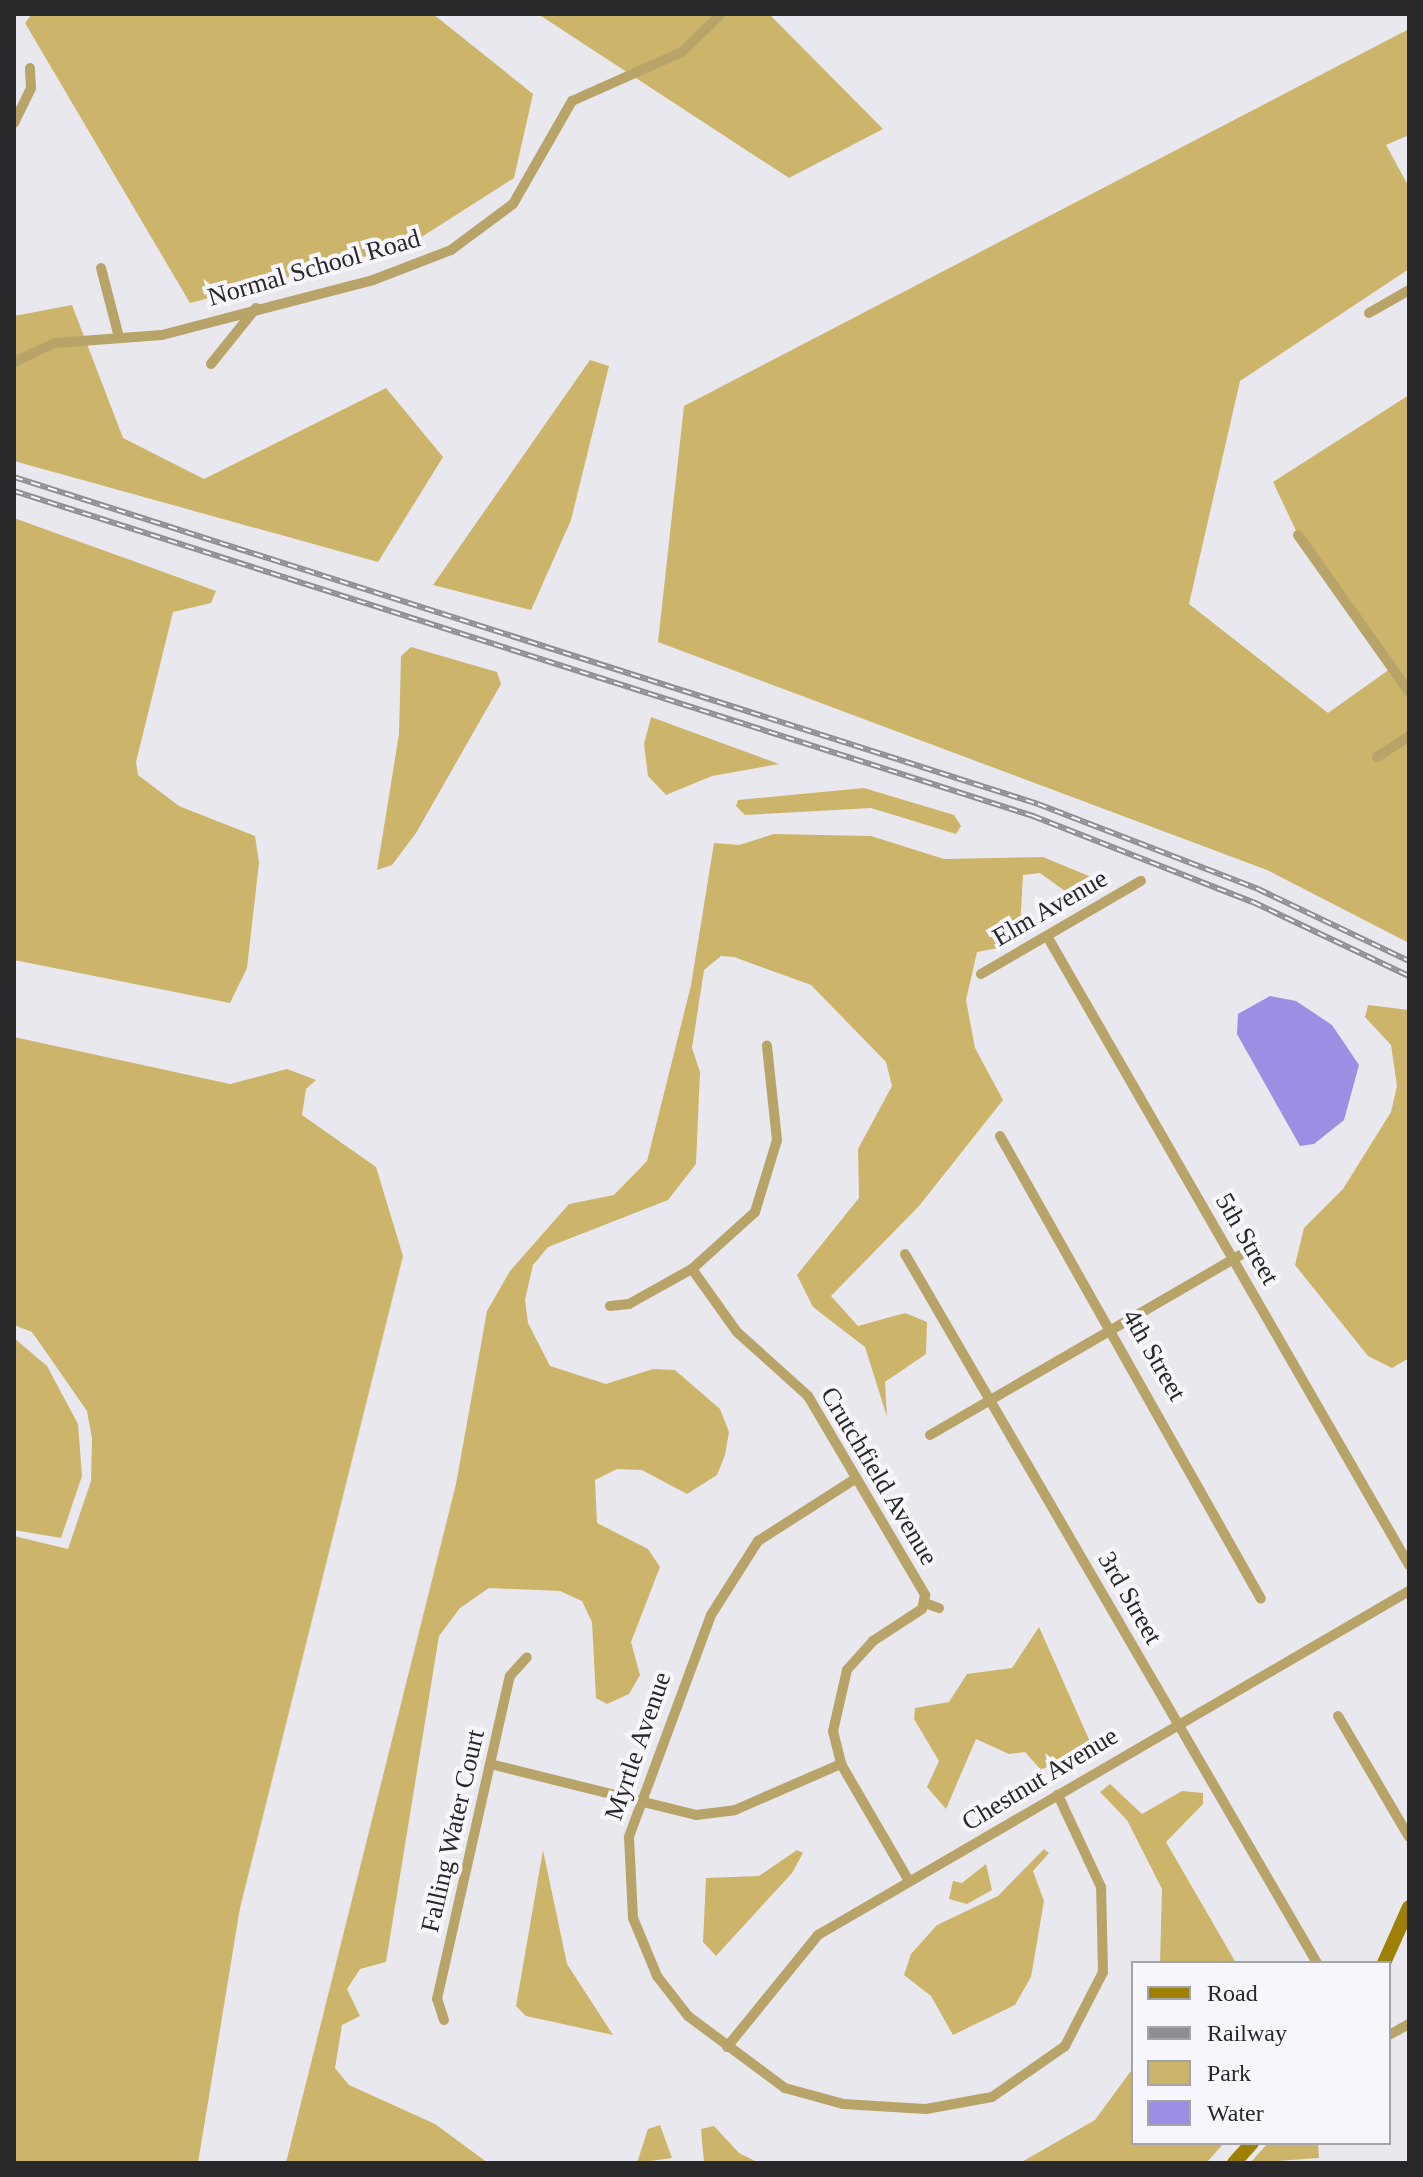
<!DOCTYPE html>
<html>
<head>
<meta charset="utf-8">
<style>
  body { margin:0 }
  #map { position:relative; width:1423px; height:2177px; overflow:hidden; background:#e9e8ef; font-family:"Times New Roman",serif }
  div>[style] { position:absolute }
  .green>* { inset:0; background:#cdb46b }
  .water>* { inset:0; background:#9c8ee2 }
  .street>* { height:10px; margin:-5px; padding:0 5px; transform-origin:5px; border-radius:5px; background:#b8a468 }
  .secondary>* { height:14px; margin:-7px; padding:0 7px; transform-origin:7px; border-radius:7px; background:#9f8006 }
  .rail>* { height:6px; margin-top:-3px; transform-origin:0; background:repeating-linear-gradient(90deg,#f6f6fc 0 9px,#8e8d92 0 18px); box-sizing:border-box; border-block:2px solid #8e8d92 }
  span { translate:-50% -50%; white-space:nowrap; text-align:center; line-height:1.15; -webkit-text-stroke:8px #f6f6fc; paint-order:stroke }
  .street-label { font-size:26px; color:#28272a }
  .frame { position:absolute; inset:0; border:16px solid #28272a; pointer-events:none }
  .legend { position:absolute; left:1131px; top:1961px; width:260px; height:184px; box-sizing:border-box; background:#f6f6fc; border:2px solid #a4a3a8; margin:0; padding:10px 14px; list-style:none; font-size:24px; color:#28272a }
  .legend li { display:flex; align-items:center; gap:16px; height:40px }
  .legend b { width:40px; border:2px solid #a4a3a8 }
</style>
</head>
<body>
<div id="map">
  <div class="green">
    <div style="clip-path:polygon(32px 14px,433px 14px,533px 94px,514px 178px,409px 245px,190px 303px,25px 23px)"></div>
    <div style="clip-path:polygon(538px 14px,769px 14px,883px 129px,789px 178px)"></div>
    <div style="clip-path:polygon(1409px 29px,1409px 135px,1386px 145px,1409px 187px,1409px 269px,1240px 381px,1189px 604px,1328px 713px,1390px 669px,1298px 535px,1273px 482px,1409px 395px,1409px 943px,1267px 870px,658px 642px,684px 406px)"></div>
    <div style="clip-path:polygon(72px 305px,123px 438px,204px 479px,386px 388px,443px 457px,378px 562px,14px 461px,14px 316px)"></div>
    <div style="clip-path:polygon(590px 360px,609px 366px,571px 520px,531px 610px,433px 585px)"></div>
    <div style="clip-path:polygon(14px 518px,216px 591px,211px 603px,173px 612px,136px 762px,138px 775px,179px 806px,255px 836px,259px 863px,247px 968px,230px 1003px,14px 960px)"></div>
    <div style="clip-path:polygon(411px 647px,497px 672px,501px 684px,416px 833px,392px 865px,377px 870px,399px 734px,401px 656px)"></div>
    <div style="clip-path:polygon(651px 717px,779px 764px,712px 776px,666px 795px,648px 776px,644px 744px)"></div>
    <div style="clip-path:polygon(864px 788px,954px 815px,961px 826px,956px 834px,871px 808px,745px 815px,736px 806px,738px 800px)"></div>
    <div style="clip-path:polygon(774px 834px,871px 836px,944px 859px,1043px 857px,1108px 884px,1069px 894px,1040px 873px,1023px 875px,1020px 928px,1004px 947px,977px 952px,966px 1000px,975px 1048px,1003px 1100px,919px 1206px,831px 1296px,858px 1326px,905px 1313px,927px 1322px,926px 1354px,885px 1382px,887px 1417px,865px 1347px,813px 1307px,797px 1275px,859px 1198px,858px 1149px,892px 1086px,886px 1062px,811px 985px,734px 957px,721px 956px,704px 970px,692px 1048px,700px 1072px,696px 1164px,668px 1200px,548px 1247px,533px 1265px,525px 1300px,528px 1323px,550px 1366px,606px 1384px,653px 1369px,675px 1370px,720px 1409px,729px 1432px,725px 1455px,717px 1475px,687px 1494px,642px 1470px,617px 1469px,595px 1480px,597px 1523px,648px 1549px,660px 1567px,631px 1642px,640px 1675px,629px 1694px,607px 1704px,596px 1698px,592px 1622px,582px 1601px,560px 1591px,489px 1588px,460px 1608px,439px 1636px,386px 1962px,360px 1969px,347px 1989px,360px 2016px,342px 2025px,335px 2068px,349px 2085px,435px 2124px,488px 2163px,286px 2163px,456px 1484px,487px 1311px,510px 1271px,569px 1204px,614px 1195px,647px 1161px,691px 985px,714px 843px,739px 845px)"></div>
    <div style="clip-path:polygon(1368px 1005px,1409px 1010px,1409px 1358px,1392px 1368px,1368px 1356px,1295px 1265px,1304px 1228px,1343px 1189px,1391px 1112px,1397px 1086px,1391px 1045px,1365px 1017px)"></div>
    <div style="clip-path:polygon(14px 1037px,230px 1084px,287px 1069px,316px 1080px,306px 1089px,302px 1115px,376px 1167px,403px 1256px,240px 1908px,198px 2163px,14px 2163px,14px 1536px,68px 1549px,91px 1481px,92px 1438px,87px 1411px,32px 1332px,14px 1325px)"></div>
    <div style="clip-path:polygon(14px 1338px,47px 1366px,78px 1424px,82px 1476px,61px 1538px,14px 1530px)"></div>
    <div style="clip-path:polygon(1039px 1627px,1091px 1744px,1041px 1770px,1025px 1752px,1009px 1754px,976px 1739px,946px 1809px,927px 1787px,939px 1761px,914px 1719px,915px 1708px,949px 1702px,967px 1674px,1012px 1668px)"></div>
    <div style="clip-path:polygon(1110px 1784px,1142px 1814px,1182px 1791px,1203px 1793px,1203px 1804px,1166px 1842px,1236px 1963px,1160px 1963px,1162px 1889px,1127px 1820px,1100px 1792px)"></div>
    <div style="clip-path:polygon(1044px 1849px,1049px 1853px,1033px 1871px,1044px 1901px,1031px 1977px,1015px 2005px,953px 2035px,931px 1996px,904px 1975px,911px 1954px,937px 1925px,998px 1896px)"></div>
    <div style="clip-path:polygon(543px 1850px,567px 1964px,613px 2035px,526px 2016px,516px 2006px)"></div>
    <div style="clip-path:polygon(797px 1850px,803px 1853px,792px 1873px,716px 1956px,703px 1942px,706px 1878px,759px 1876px)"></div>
    <div style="clip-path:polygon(986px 1864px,992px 1890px,967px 1904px,949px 1899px,953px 1881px,962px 1883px)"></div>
    <div style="clip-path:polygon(1133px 2068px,1133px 2143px,1224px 2143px,1208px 2161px,1020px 2163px,1095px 2120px)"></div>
    <div style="clip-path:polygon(660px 2125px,672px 2158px,637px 2163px,648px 2129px)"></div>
    <div style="clip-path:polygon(714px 2126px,739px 2153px,759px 2163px,704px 2163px,701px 2129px)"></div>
    <div style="clip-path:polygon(1268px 2143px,1318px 2143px,1319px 2158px,1250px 2163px)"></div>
  </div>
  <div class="water">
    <div style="clip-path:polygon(1270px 996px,1296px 1001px,1332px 1025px,1359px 1065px,1344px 1120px,1314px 1144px,1300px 1146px,1237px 1034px,1238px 1014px)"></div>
  </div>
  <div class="street">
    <div style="left:14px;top:123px;width:39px;rotate:-64deg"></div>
    <div style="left:31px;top:88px;width:20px;rotate:-93deg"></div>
    <div style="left:101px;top:268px;width:71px;rotate:75.4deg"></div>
    <div style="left:1369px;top:313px;width:46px;rotate:-29.9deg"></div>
    <div style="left:14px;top:362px;width:45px;rotate:-24.9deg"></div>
    <div style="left:55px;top:343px;width:107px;rotate:-4.3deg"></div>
    <div style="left:162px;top:335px;width:218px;rotate:-14.6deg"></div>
    <div style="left:373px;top:280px;width:84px;rotate:-21deg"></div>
    <div style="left:451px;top:250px;width:77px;rotate:-36.6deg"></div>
    <div style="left:513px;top:204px;width:119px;rotate:-60.2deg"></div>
    <div style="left:572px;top:101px;width:120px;rotate:-24deg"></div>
    <div style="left:682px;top:52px;width:54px;rotate:-44.3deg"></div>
    <div style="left:211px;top:364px;width:72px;rotate:-51.2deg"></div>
    <div style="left:1298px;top:535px;width:192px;rotate:54.7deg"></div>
    <div style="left:1377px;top:757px;width:38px;rotate:-33deg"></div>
    <div style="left:1047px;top:936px;width:726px;rotate:60.08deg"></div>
    <div style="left:981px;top:974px;width:185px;rotate:-30.2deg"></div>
    <div style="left:1000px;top:1136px;width:531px;rotate:60.59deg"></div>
    <div style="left:905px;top:1254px;width:820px;rotate:59.84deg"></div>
    <div style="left:692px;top:1269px;width:77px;rotate:54.5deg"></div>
    <div style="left:737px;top:1332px;width:96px;rotate:42deg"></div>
    <div style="left:808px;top:1396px;width:231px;rotate:59.5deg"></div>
    <div style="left:925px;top:1595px;width:14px;rotate:102deg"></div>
    <div style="left:922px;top:1609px;width:59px;rotate:146.9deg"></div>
    <div style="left:873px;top:1641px;width:39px;rotate:132deg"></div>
    <div style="left:847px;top:1670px;width:63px;rotate:102.9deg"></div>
    <div style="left:833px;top:1731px;width:34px;rotate:76deg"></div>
    <div style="left:841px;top:1764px;width:135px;rotate:59.8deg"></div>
    <div style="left:610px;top:1306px;width:19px;rotate:-6deg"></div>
    <div style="left:629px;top:1304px;width:72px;rotate:-29.1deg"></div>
    <div style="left:692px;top:1269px;width:85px;rotate:-42.1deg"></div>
    <div style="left:755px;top:1212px;width:75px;rotate:-73deg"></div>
    <div style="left:777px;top:1140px;width:95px;rotate:-96.1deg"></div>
    <div style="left:930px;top:1435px;width:377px;rotate:-30.1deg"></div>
    <div style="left:855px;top:1479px;width:115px;rotate:147.4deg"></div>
    <div style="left:758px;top:1541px;width:88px;rotate:122.4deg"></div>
    <div style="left:711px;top:1615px;width:237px;rotate:110.3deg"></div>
    <div style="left:629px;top:1837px;width:81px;rotate:87.2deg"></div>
    <div style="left:633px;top:1918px;width:63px;rotate:67.5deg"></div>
    <div style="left:657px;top:1976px;width:51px;rotate:52.2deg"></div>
    <div style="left:688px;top:2016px;width:121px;rotate:36.6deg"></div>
    <div style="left:785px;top:2088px;width:60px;rotate:15.4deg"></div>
    <div style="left:843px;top:2104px;width:83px;rotate:3.4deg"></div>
    <div style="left:926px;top:2109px;width:67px;rotate:-10.3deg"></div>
    <div style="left:992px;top:2097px;width:89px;rotate:-34.9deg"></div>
    <div style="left:1065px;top:2046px;width:83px;rotate:-62.8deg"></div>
    <div style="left:1103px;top:1972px;width:85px;rotate:-91.3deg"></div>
    <div style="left:1101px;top:1887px;width:102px;rotate:-115.1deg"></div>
    <div style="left:925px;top:1603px;width:15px;rotate:20deg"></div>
    <div style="left:1338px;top:1716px;width:140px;rotate:59.6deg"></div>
    <div style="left:490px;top:1764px;width:212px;rotate:13.9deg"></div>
    <div style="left:696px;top:1815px;width:39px;rotate:-7deg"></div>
    <div style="left:735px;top:1810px;width:116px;rotate:-23.5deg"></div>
    <div style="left:444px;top:2020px;width:22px;rotate:-108deg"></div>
    <div style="left:437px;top:1999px;width:331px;rotate:-77.3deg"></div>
    <div style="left:510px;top:1676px;width:25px;rotate:-48deg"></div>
    <div style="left:1389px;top:2035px;width:23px;rotate:-29deg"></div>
    <div style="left:727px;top:2047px;width:144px;rotate:-50.9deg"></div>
    <div style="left:818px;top:1935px;width:684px;rotate:-30.2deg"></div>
  </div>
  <div class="secondary">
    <div style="left:1384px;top:1963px;width:61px;rotate:-65.9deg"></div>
    <div style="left:1234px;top:2163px;width:27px;rotate:-48deg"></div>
  </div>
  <div class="rail">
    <div style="left:14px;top:477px;width:1075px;rotate:17.71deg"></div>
    <div style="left:1038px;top:804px;width:236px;rotate:21.1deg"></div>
    <div style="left:1258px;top:889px;width:167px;rotate:25.5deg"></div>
    <div style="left:14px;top:491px;width:1070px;rotate:17.69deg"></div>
    <div style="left:1033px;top:816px;width:236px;rotate:21.4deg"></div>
    <div style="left:1253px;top:902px;width:173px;rotate:25.4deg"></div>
  </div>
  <div class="street-label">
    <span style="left:314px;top:268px;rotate:-16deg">Normal School Road</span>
    <span style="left:1050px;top:908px;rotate:-30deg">Elm Avenue</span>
    <span style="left:1247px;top:1239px;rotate:60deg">5th Street</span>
    <span style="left:1154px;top:1355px;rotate:60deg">4th Street</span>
    <span style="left:879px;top:1476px;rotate:59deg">Crutchfield Avenue</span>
    <span style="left:1130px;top:1598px;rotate:60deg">3rd Street</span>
    <span style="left:638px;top:1746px;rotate:-71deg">Myrtle Avenue</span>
    <span style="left:1040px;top:1779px;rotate:-31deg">Chestnut Avenue</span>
    <span style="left:453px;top:1831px;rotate:-77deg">Falling Water Court</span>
  </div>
  <div class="frame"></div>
  <ul class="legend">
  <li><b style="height:10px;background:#9f8006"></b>Road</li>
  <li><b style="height:10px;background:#8e8d92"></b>Railway</li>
  <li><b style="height:22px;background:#cdb46b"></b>Park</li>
  <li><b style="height:22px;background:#9c8ee2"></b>Water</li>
  </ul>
</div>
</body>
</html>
